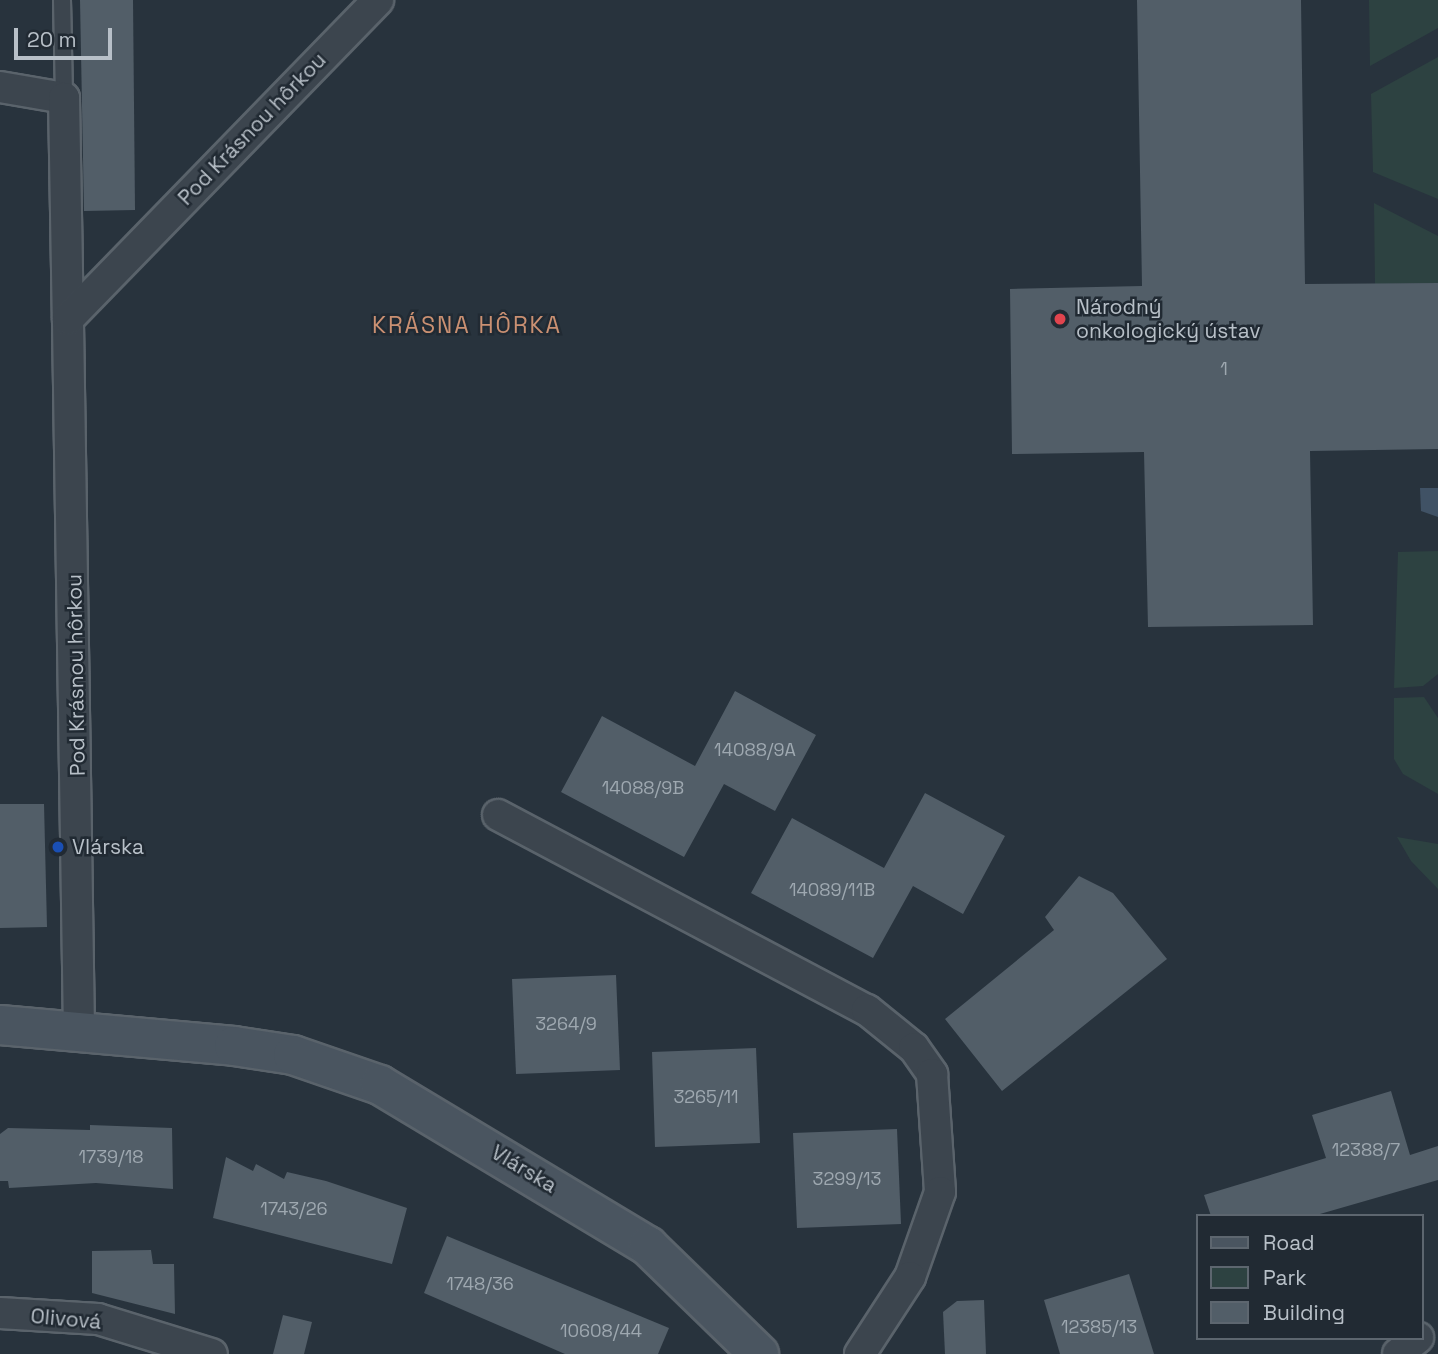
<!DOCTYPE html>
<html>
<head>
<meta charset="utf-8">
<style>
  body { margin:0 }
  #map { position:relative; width:1438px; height:1354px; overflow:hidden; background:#28333d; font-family:"Space Grotesk",sans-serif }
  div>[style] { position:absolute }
  .green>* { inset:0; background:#2d4241 }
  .water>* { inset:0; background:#405265 }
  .building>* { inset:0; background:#525e68 }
  .roads { filter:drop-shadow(2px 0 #5a636b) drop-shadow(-2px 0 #5a636b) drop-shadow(0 2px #5a636b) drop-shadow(0 -2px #5a636b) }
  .lane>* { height:16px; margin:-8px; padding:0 8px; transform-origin:8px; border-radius:8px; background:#3c454e }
  .street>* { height:30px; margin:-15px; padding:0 15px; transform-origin:15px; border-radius:15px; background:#3c454e }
  .secondary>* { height:38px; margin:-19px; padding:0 19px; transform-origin:19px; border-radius:19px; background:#4a5560 }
  .dots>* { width:19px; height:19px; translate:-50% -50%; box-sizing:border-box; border:4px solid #212a33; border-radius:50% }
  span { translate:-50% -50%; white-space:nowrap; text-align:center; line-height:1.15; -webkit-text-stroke:5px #212a33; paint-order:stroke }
  .number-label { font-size:18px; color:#9ea8b0 }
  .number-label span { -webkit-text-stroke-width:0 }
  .street-label { font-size:21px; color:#b8c0c8 }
  .poi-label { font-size:21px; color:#b8c0c8 }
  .left { translate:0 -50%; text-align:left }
  .neighbourhood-label { font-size:23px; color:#ca9072; letter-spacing:2px }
  .legend { position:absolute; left:1196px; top:1214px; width:228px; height:126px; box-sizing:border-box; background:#212a33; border:2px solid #5d666f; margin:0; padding:9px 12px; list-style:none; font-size:21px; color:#b8c0c8 }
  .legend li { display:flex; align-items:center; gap:14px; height:35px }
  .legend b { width:35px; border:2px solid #5d666f }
  .scale { position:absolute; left:14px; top:28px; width:98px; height:32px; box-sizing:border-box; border:4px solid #b8c0c8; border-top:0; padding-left:9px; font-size:21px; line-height:24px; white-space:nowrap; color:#b8c0c8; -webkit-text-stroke:5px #212a33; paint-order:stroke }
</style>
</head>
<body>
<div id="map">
  <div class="green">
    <div style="clip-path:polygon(1369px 0,1438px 0,1438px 28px,1370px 66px)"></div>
    <div style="clip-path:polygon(1438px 57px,1438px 199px,1373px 172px,1371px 94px)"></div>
    <div style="clip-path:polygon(1374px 203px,1438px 236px,1438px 283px,1375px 284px)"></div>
    <div style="clip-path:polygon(1438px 551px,1438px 674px,1423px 686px,1394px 688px,1398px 552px)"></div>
    <div style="clip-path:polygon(1424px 697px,1438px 718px,1438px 794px,1403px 774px,1394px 759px,1394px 698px)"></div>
    <div style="clip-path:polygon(1397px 837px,1438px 844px,1438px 889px,1411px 861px)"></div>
  </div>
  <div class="water">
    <div style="clip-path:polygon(1420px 488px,1438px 488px,1438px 517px,1421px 511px)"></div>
  </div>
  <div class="building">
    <div style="clip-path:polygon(80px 0,133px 0,135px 210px,84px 211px)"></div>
    <div style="clip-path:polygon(1137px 0,1301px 0,1305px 284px,1438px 283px,1438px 449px,1310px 451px,1313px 625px,1148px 627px,1144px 452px,1012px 454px,1010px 289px,1142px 286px)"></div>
    <div style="clip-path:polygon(735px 691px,816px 735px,775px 811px,724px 784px,684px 857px,561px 792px,602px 716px,695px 766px)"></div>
    <div style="clip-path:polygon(925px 793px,1005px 836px,963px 914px,913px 886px,873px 958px,751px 893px,792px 818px,884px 868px)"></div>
    <div style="clip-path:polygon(0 804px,44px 804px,47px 927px,0 928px)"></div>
    <div style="clip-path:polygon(1079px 876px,1113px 893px,1167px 959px,1002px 1091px,945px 1019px,1054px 930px,1045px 917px)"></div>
    <div style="clip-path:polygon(616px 975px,620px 1070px,516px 1074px,512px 979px)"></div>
    <div style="clip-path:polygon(756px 1048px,760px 1143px,655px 1147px,652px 1052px)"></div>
    <div style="clip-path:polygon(1391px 1091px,1410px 1155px,1438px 1146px,1438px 1180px,1313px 1216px,1211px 1216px,1204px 1195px,1326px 1158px,1312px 1115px)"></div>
    <div style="clip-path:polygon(90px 1125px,172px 1128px,173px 1189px,96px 1183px,9px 1188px,8px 1181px,0 1181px,0 1134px,8px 1128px,90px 1130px)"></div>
    <div style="clip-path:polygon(897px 1129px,901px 1224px,797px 1228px,793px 1133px)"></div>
    <div style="clip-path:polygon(226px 1157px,253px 1171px,256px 1164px,284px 1179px,287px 1172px,326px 1181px,407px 1208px,392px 1264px,213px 1218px)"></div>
    <div style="clip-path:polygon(447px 1236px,669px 1328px,658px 1354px,565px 1354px,424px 1293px)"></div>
    <div style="clip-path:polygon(151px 1250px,153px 1264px,174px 1264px,175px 1314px,92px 1293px,92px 1251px)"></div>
    <div style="clip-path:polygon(1129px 1274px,1154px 1354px,1060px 1354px,1044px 1300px)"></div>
    <div style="clip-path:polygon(984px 1300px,986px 1354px,945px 1354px,943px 1312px,957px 1301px)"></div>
    <div style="clip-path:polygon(283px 1315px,312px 1322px,304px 1354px,273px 1354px)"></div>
  </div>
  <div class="roads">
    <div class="lane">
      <div style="left:62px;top:0;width:98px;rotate:88.8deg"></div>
    </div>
    <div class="street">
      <div style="left:0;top:87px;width:65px;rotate:9.8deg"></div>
      <div style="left:64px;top:98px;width:221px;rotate:89deg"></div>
      <div style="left:498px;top:815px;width:417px;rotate:27.9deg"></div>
      <div style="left:867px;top:1010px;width:60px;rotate:39deg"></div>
      <div style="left:914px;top:1048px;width:32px;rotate:55deg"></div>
      <div style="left:932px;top:1074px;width:118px;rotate:86.1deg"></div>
      <div style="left:940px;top:1192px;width:90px;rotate:109.4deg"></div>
      <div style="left:910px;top:1277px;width:92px;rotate:123deg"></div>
      <div style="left:79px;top:1031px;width:712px;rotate:-90.89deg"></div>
      <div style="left:68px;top:319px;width:445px;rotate:-45.8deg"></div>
      <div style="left:0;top:1313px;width:98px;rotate:3.5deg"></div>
      <div style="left:98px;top:1319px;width:119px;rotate:17.1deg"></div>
      <div style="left:1398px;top:1354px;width:26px;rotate:-39deg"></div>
    </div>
    <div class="secondary">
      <div style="left:0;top:1025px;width:235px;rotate:5.1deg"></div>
      <div style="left:234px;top:1046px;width:60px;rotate:8.7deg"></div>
      <div style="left:293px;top:1055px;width:92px;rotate:19deg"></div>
      <div style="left:380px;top:1085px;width:313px;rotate:31deg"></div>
      <div style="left:648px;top:1246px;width:155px;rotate:44.2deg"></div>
    </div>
  </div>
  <div class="dots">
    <div style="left:1060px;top:319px;background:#e0444e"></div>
    <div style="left:58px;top:847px;background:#1a4fb4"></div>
  </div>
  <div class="number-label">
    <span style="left:1224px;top:369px">1</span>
    <span style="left:755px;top:750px">14088/9A</span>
    <span style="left:643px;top:788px">14088/9B</span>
    <span style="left:832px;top:890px">14089/11B</span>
    <span style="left:566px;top:1024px">3264/9</span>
    <span style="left:706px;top:1097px">3265/11</span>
    <span style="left:1366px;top:1150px">12388/7</span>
    <span style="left:111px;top:1157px">1739/18</span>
    <span style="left:847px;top:1179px">3299/13</span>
    <span style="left:294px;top:1209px">1743/26</span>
    <span style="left:480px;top:1284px">1748/36</span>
    <span style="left:1099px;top:1327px">12385/13</span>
    <span style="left:601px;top:1331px">10608/44</span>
  </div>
  <div class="street-label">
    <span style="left:252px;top:129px;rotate:-46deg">Pod Krásnou hôrkou</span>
    <span style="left:76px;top:675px;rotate:-91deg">Pod Krásnou hôrkou</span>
    <span style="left:524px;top:1169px;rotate:31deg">Vlárska</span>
    <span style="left:66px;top:1319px;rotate:5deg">Olivová</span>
  </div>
  <div class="poi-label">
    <span class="left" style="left:1076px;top:319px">Národný<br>onkologický ústav</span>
    <span class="left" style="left:72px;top:847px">Vlárska</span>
  </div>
  <div class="neighbourhood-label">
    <span style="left:467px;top:325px">KRÁSNA HÔRKA</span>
  </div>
  <ul class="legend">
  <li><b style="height:9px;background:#4a5560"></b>Road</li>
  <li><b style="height:19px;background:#2d4241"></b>Park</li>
  <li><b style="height:19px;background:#525e68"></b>Building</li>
  </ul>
  <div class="scale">20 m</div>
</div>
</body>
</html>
